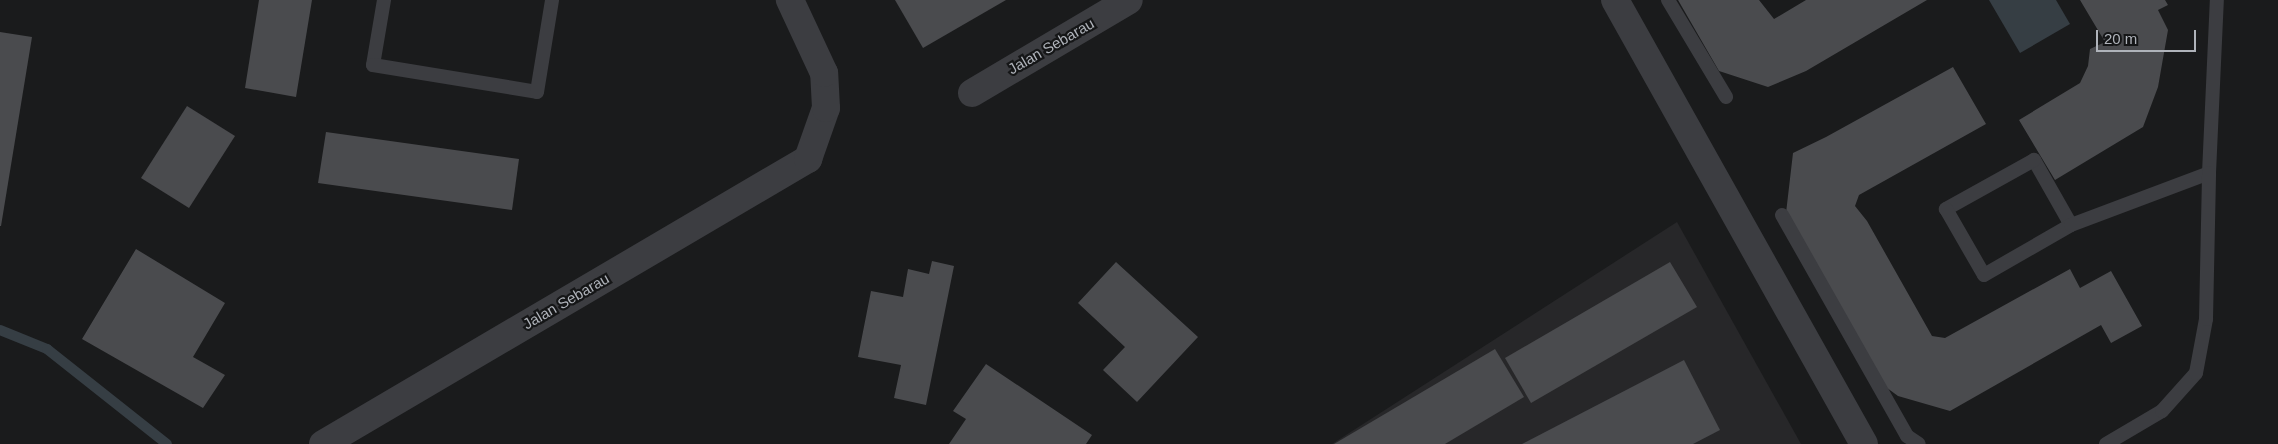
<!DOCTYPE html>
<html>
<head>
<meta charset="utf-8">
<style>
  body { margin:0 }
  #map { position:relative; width:2278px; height:444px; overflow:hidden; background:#1a1b1c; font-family:Arial,sans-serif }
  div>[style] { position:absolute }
  .built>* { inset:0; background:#272729 }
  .water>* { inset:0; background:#363e44 }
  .stream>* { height:10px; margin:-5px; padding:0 5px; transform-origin:5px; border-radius:5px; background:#363e44 }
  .building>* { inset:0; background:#4a4b4e }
  .lane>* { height:14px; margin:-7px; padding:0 7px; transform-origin:7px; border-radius:7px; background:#3c3d41 }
  .street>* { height:28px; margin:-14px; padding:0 14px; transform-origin:14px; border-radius:14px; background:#3c3d41 }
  span { translate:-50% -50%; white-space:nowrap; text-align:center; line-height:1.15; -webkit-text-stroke:4.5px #151617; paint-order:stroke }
  .street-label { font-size:15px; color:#afb3ba }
  .scale { position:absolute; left:2096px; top:30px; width:100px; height:22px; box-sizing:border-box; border:2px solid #afb3ba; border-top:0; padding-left:6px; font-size:15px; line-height:18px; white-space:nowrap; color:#afb3ba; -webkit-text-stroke:4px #151617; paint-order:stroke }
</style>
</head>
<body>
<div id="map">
  <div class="built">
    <div style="clip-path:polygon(1677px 222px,1801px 444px,1332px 444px)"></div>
  </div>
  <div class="water">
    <div style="clip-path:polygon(1989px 0,2056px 0,2070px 24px,2020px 53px)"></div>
  </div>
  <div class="stream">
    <div style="left:0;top:330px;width:51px;rotate:22deg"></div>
    <div style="left:47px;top:349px;width:153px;rotate:38.4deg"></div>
  </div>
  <div class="building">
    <div style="clip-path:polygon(259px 0,312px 0,296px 97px,245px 88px)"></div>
    <div style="clip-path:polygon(895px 0,1006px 0,923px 48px)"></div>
    <div style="clip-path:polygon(1678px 0,1759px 0,1774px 19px,1806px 0,1927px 0,1806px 71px,1768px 87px,1719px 71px)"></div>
    <div style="clip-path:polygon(2080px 0,2165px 0,2168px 5px,2158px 10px,2168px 30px,2158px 87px,2143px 127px,2055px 180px,2019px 120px,2080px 83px,2088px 66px,2090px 49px,2105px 42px)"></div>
    <div style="clip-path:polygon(0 32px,32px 37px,1px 226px,0 226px)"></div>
    <div style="clip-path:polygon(1953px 67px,1986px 124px,1859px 195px,1855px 206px,1867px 221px,1932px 336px,1945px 338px,2070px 269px,2080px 288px,2111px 271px,2142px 326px,2111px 343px,2101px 325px,1950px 411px,1898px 396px,1883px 385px,1786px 213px,1793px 153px,1826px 137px)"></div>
    <div style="clip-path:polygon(187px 106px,235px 136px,189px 208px,141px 178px)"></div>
    <div style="clip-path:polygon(326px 132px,519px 159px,512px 210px,318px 183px)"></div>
    <div style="clip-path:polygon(136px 249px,225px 303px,193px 357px,225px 375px,203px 408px,82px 339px)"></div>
    <div style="clip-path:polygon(932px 261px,954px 266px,926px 405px,894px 398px,901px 365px,858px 357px,871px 291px,903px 297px,908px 269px,929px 274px)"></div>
    <div style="clip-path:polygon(1116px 262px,1198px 337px,1137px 402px,1103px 370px,1125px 347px,1078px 303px)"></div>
    <div style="clip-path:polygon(1670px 262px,1697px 307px,1531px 403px,1505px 358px)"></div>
    <div style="clip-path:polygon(1495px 349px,1524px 397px,1445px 444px,1334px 444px)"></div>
    <div style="clip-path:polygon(1684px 360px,1720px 430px,1693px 444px,1522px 444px)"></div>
    <div style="clip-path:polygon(986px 364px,1092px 435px,1086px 444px,949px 444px,966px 419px,953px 411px)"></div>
  </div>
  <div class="lane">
    <div style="left:384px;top:0;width:66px;rotate:99.6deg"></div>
    <div style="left:373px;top:65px;width:166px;rotate:9.3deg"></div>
    <div style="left:537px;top:92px;width:93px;rotate:-80.7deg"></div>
    <div style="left:1668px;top:0;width:113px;rotate:59.1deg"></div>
    <div style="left:1782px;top:215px;width:254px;rotate:60.5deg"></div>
    <div style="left:1907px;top:436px;width:14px;rotate:34deg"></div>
    <div style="left:2071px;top:225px;width:75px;rotate:-119.6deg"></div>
    <div style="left:2034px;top:160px;width:101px;rotate:150.9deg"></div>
    <div style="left:1946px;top:209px;width:76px;rotate:60.1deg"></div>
    <div style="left:1984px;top:275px;width:100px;rotate:-29.9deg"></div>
    <div style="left:2071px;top:225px;width:147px;rotate:-20.6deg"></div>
    <div style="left:2209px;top:173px;width:173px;rotate:-87.4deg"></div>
    <div style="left:2106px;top:444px;width:65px;rotate:-30.5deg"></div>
    <div style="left:2162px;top:411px;width:51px;rotate:-48.2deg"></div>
    <div style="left:2196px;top:373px;width:55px;rotate:-79.5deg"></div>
    <div style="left:2206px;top:319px;width:146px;rotate:-88.8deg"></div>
  </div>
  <div class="street">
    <div style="left:1615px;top:0;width:509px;rotate:60.72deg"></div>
    <div style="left:972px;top:93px;width:182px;rotate:-30.6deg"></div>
    <div style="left:323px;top:444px;width:563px;rotate:-30.44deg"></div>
    <div style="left:808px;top:159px;width:54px;rotate:-70.6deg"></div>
    <div style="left:826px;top:108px;width:35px;rotate:-93deg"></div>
    <div style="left:824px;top:73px;width:81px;rotate:-115deg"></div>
  </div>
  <div class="street-label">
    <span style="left:1051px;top:46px;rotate:-30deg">Jalan Sebarau</span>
    <span style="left:566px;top:301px;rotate:-30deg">Jalan Sebarau</span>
  </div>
  <div class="scale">20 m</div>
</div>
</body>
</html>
